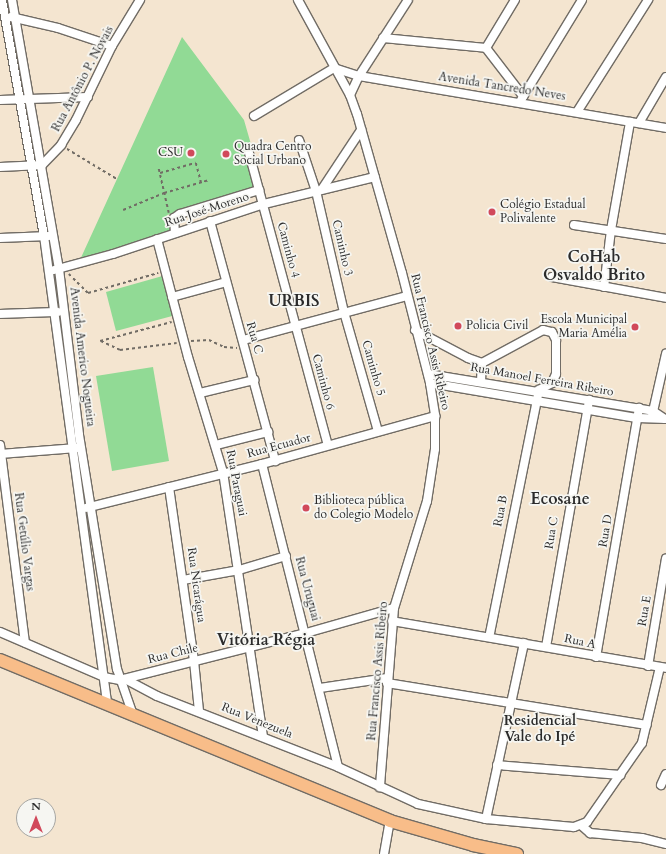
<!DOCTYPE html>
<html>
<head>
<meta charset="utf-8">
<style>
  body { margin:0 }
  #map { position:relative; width:666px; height:854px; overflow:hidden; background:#f4e5d0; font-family:Cardo,serif }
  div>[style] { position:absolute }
  .green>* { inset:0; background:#91da95 }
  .path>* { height:1.5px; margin-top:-0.75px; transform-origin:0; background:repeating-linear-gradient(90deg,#716c65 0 3px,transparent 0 6px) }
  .roads { filter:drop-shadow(1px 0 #716c65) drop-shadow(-1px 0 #716c65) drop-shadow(0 1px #716c65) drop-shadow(0 -1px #716c65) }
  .minor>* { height:8px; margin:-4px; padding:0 4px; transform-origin:4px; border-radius:4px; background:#fff }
  .highway>* { height:12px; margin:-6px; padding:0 6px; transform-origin:6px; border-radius:6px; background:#f8bd89 }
  .dots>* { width:11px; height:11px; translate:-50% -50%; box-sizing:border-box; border:2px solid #f6f6f2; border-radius:50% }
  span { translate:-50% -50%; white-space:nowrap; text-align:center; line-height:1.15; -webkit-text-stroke:3.5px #f6f6f2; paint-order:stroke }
  .street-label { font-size:12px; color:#2b2b2b }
  .poi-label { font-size:12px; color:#2b2b2b }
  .left { translate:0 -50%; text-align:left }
  .right { translate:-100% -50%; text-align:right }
  .quarter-label { font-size:14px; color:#2b2b2b; font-weight:700 }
  .district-label { font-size:16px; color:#2b2b2b; font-weight:700 }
  .north { position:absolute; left:16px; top:798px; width:40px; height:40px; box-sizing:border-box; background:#f6f6f2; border:1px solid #a5a5a2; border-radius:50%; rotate:0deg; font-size:11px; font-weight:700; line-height:16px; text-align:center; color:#2b2b2b }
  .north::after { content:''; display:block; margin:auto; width:14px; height:18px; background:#d1495b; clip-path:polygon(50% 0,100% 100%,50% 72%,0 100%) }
</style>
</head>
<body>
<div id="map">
  <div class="green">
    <div style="clip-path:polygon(182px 37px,244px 120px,263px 186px,167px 215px,173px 238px,79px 262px)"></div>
    <div style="clip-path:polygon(166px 275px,176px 315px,116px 331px,106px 292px)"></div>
    <div style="clip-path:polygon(153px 367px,169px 461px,112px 471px,96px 376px)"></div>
  </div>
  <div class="path">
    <div style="left:67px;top:149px;width:58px;rotate:31deg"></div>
    <div style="left:159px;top:169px;width:45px;rotate:77.2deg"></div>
    <div style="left:160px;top:173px;width:37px;rotate:-16deg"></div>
    <div style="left:196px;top:163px;width:20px;rotate:75deg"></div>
    <div style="left:123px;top:210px;width:44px;rotate:-22.5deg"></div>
    <div style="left:164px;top:193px;width:47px;rotate:-16.1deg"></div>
    <div style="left:69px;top:274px;width:27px;rotate:45deg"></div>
    <div style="left:88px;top:293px;width:73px;rotate:-15.9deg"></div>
    <div style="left:100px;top:341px;width:74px;rotate:-14.8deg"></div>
    <div style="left:101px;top:341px;width:21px;rotate:25deg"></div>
    <div style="left:120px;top:350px;width:57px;rotate:-7deg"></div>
    <div style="left:191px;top:341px;width:18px;rotate:-3deg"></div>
    <div style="left:209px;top:340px;width:17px;rotate:25deg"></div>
    <div style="left:224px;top:347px;width:13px;rotate:4deg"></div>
  </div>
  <div class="roads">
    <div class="minor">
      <div style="left:2px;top:0;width:240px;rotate:79.9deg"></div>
      <div style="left:44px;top:236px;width:472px;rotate:82.3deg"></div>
      <div style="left:12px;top:0;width:273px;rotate:80.1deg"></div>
      <div style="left:59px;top:269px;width:167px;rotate:83.1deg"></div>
      <div style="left:79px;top:435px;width:237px;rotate:80.8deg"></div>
      <div style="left:117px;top:669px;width:49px;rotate:70.8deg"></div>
      <div style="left:298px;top:0;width:108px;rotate:61.3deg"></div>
      <div style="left:350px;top:95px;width:20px;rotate:70deg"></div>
      <div style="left:357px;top:114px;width:165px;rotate:74.2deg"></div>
      <div style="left:402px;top:273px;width:114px;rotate:75.7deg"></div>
      <div style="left:430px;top:383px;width:33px;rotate:81deg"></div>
      <div style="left:435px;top:416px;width:33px;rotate:90deg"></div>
      <div style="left:435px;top:449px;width:53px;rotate:98.7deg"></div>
      <div style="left:427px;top:501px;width:112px;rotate:107.1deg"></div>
      <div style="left:394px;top:608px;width:180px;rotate:94.5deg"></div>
      <div style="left:11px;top:17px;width:48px;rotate:13.2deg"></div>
      <div style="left:58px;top:28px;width:57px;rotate:18.4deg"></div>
      <div style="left:383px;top:38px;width:103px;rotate:5.5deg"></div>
      <div style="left:486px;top:48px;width:61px;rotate:52.4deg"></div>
      <div style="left:486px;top:48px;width:56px;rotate:-58.9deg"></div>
      <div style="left:334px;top:68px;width:26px;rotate:18deg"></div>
      <div style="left:359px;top:76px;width:311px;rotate:9.6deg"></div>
      <div style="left:350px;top:95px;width:21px;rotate:-65deg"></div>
      <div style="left:359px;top:76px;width:90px;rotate:-57.2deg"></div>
      <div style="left:0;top:100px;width:88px;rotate:-2deg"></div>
      <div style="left:521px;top:100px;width:117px;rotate:-58.6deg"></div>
      <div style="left:577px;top:112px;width:133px;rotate:-57.6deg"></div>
      <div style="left:254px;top:116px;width:93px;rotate:-31deg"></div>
      <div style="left:639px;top:123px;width:53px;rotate:-59.6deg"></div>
      <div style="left:299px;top:140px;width:54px;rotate:71.6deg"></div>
      <div style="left:316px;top:191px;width:124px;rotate:77deg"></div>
      <div style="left:344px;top:312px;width:124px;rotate:74.1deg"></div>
      <div style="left:249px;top:153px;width:302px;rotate:74.9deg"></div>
      <div style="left:0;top:167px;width:42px;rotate:-2.7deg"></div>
      <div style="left:42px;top:165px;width:28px;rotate:-46deg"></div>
      <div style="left:61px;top:145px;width:29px;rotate:-59deg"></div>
      <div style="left:76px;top:120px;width:82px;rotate:-64.1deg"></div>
      <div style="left:112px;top:46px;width:54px;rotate:-58.7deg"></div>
      <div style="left:322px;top:189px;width:71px;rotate:-56.5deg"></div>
      <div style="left:210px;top:221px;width:249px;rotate:74.8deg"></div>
      <div style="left:574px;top:225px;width:93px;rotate:8.7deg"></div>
      <div style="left:175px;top:233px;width:15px;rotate:-94deg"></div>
      <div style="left:174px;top:218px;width:7px;rotate:-34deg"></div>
      <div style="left:180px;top:214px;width:83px;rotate:-16.9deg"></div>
      <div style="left:0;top:238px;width:49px;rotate:-2.3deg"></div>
      <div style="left:157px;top:239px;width:122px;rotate:75.3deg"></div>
      <div style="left:188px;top:357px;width:120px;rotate:73.1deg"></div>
      <div style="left:223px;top:472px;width:268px;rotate:81.4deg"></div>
      <div style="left:54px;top:270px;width:61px;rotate:-15.2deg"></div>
      <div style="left:113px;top:254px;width:159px;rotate:-18.3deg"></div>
      <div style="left:264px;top:204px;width:114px;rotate:-13.7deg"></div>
      <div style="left:552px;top:277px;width:116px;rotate:10.4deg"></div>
      <div style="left:604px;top:287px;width:57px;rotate:-83deg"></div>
      <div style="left:611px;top:230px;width:110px;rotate:-80deg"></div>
      <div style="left:172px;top:297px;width:56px;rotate:-15.5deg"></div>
      <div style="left:0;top:314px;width:58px;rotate:-2deg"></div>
      <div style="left:415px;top:330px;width:60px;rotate:27.8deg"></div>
      <div style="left:468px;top:358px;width:15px;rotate:20deg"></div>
      <div style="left:482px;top:363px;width:69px;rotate:-28.4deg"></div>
      <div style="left:543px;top:330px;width:9px;rotate:13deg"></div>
      <div style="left:552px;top:332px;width:9px;rotate:63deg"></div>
      <div style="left:556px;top:340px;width:34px;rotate:90deg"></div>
      <div style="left:556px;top:374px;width:10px;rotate:114deg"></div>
      <div style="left:552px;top:383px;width:15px;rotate:152deg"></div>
      <div style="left:539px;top:390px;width:252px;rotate:101.4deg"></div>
      <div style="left:243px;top:340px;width:170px;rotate:-15deg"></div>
      <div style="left:428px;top:374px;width:228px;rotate:9.3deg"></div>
      <div style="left:653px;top:411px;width:14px;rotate:34deg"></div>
      <div style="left:481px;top:381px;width:18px;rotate:-87deg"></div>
      <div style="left:430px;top:383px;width:211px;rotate:9.6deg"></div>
      <div style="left:638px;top:418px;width:28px;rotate:2deg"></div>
      <div style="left:200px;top:393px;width:56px;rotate:-13.5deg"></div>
      <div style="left:652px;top:416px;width:64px;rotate:-77.3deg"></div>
      <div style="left:0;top:445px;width:199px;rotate:82.8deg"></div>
      <div style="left:216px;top:445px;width:54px;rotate:-14deg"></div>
      <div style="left:0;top:454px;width:77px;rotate:-4.5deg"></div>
      <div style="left:262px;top:464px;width:312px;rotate:75.9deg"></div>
      <div style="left:169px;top:487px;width:176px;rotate:81.8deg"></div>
      <div style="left:194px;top:661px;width:50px;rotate:84.3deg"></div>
      <div style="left:86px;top:508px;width:181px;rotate:-14deg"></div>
      <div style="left:262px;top:464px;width:180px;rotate:-15.5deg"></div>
      <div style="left:183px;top:580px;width:57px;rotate:-10.1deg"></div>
      <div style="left:239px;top:570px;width:49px;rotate:-16.6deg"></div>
      <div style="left:392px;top:621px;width:278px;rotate:9.7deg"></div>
      <div style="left:0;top:632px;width:113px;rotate:23.4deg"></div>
      <div style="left:104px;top:677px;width:16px;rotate:11deg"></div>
      <div style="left:120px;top:680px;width:192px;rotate:-14.2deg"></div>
      <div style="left:306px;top:633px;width:91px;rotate:-15.9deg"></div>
      <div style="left:546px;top:647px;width:251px;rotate:-80.1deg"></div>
      <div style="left:596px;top:657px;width:253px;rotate:-80.2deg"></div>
      <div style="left:648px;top:666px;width:109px;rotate:-80.5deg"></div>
      <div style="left:125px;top:679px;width:36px;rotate:28deg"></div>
      <div style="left:157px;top:696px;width:194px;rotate:21.4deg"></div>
      <div style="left:338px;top:767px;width:88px;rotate:24.8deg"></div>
      <div style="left:418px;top:804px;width:70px;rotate:12.4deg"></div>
      <div style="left:486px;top:819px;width:88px;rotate:5.2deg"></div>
      <div style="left:574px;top:827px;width:14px;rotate:-21deg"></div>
      <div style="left:587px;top:822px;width:96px;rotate:-55.2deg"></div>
      <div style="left:642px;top:743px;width:78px;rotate:-76.7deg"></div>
      <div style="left:387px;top:683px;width:263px;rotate:9.2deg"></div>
      <div style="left:320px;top:688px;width:68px;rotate:-8.5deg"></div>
      <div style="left:497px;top:765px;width:124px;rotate:4.6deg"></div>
      <div style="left:661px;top:785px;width:12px;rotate:-66deg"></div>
      <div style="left:486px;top:819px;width:180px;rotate:-77.8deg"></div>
      <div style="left:582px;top:826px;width:11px;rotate:41deg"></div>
      <div style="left:590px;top:833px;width:52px;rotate:5.5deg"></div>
      <div style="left:642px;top:838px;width:25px;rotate:14deg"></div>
      <div style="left:384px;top:854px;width:34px;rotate:-80deg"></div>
    </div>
    <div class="highway">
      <div style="left:0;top:660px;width:422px;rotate:22.4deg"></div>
      <div style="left:390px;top:821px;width:86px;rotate:16.1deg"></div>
      <div style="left:473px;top:845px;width:45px;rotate:11.6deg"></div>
    </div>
  </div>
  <div class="dots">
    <div style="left:191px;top:153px;background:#d1495b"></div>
    <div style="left:226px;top:154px;background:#d1495b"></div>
    <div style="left:492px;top:212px;background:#d1495b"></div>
    <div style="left:458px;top:326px;background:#d1495b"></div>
    <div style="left:635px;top:327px;background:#d1495b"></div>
    <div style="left:306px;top:508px;background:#d1495b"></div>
  </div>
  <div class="street-label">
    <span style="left:83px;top:79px;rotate:-62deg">Rua Antônio P. Novais</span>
    <span style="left:502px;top:87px;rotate:9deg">Avenida Tancredo Neves</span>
    <span style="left:207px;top:210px;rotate:-18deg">Rua José Moreno</span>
    <span style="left:342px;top:248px;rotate:77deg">Caminho 3</span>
    <span style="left:288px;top:250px;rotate:75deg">Caminho 4</span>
    <span style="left:254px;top:338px;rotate:74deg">Rua C</span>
    <span style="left:430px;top:342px;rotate:77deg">Rua Francisco Assis Ribeiro</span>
    <span style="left:82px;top:357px;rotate:83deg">Avenida Americo Nogueira</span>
    <span style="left:373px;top:368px;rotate:74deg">Caminho 5</span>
    <span style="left:542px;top:380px;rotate:10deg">Rua Manoel Ferreira Ribeiro</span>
    <span style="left:323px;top:382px;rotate:75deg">Caminho 6</span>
    <span style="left:279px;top:446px;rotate:-15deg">Rua Ecuador</span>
    <span style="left:236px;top:483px;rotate:79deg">Rua Paraguai</span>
    <span style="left:501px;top:511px;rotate:-79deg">Rua B</span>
    <span style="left:606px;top:531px;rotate:-80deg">Rua D</span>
    <span style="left:552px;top:533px;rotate:-81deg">Rua C</span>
    <span style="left:24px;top:542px;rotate:83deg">Rua Getúlio Vargas</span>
    <span style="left:196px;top:585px;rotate:82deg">Rua Nicarágua</span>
    <span style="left:307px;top:589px;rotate:75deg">Rua Uruguai</span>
    <span style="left:645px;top:611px;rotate:-80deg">Rua E</span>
    <span style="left:580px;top:642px;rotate:12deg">Rua A</span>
    <span style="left:173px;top:654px;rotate:-14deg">Rua Chile</span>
    <span style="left:378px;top:671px;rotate:-85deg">Rua Francisco Assis Ribeiro</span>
    <span style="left:257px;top:721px;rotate:22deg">Rua Venezuela</span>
  </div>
  <div class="poi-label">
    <span class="left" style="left:234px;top:154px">Quadra Centro<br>Social Urbano</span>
    <span class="right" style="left:183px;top:153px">CSU</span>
    <span class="left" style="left:500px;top:212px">Colégio Estadual<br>Polivalente</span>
    <span class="right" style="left:627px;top:327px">Escola Municipal<br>Maria Amélia</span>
    <span class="left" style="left:466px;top:326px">Policia Civil</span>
    <span class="left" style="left:314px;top:508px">Biblioteca pública<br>do Colegio Modelo</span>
  </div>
  <div class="quarter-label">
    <span style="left:540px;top:729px">Residencial<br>Vale do Ipé</span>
  </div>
  <div class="district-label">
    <span style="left:594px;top:266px">CoHab<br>Osvaldo Brito</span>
    <span style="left:294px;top:301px">URBIS</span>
    <span style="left:560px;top:499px">Ecosane</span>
    <span style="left:266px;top:640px">Vitória Régia</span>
  </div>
  <div class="north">N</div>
</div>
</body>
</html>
